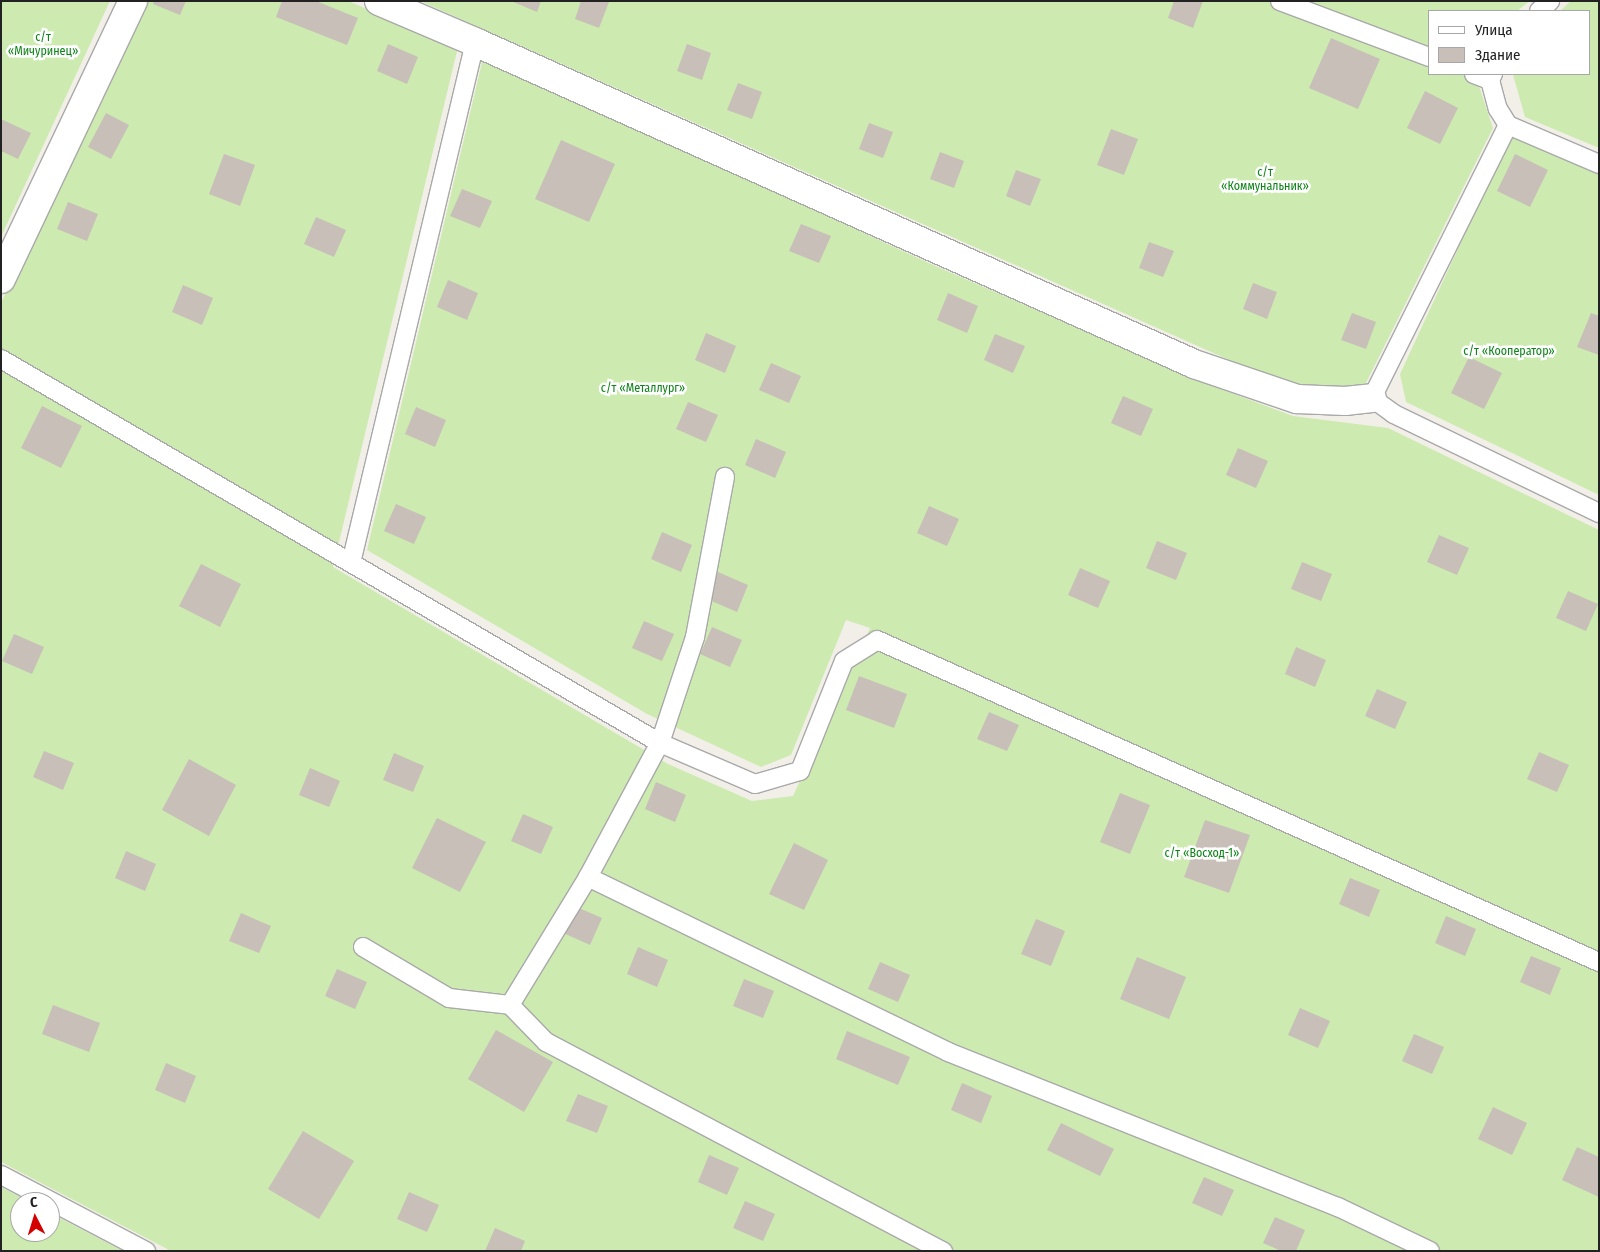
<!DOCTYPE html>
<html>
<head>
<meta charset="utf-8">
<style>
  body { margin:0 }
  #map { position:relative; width:1600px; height:1252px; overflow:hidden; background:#f2efe9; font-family:"Fira Sans Condensed",sans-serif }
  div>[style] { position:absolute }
  .grass>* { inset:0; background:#cdebb0 }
  .building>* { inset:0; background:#c7bfb8 }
  .roads { filter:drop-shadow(1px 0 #a9a9a9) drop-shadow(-1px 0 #a9a9a9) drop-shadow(0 1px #a9a9a9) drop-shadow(0 -1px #a9a9a9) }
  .service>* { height:18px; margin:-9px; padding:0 9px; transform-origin:9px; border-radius:9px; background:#fff }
  .minor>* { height:28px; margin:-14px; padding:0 14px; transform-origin:14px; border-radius:14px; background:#fff }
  span { translate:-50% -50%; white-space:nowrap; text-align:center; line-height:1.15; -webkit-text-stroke:5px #fff; paint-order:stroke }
  .park-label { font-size:12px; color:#0c8416 }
  .frame { position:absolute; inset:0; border:2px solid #222; pointer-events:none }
  .legend { position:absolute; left:1428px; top:10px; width:162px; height:65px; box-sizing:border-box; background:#fff; border:1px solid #a7a7a7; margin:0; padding:6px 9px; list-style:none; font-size:15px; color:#222 }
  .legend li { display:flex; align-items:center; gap:10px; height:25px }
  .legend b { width:25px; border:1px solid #a7a7a7 }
  .north { position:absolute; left:10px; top:1192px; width:50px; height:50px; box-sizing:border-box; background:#fff; border:1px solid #a7a7a7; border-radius:50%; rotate:355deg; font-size:14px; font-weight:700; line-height:20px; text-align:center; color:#222 }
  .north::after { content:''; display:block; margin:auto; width:18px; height:22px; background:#d40000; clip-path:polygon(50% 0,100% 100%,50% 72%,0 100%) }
</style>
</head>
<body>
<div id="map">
  <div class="grass">
    <div style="clip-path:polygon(1px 1px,110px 1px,1px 237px)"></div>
    <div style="clip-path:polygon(145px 1px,348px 1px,458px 47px,333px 567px,668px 764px,752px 801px,793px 796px,870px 628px,846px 620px,791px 755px,761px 767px,647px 714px,367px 550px,483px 58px,931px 264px,1189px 377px,1293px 416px,1388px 428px,1599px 530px,1599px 1251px,171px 1251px,1px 1162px,1px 303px)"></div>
    <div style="clip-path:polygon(420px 1px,1530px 1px,1517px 11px,1429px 11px,1429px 74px,1477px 74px,1476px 77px,1493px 128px,1363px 389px,1297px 390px)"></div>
    <div style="clip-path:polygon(1571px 1px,1599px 1px,1599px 148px,1525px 117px,1513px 75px,1589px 74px,1589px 11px,1560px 11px)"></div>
    <div style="clip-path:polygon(1511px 134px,1599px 171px,1599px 495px,1406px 402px,1400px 374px)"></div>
    <div style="clip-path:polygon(1px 1187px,30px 1202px,20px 1202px,20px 1232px,50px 1232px,50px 1213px,123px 1251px,1px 1251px)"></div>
  </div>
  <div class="building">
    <div style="clip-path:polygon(154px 1px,186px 1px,180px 15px,153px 4px)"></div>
    <div style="clip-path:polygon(282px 1px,316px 1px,358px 18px,347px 45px,276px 17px)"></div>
    <div style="clip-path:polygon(511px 1px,541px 1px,537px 12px)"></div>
    <div style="clip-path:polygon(581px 1px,609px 2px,599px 28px,575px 19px)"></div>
    <div style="clip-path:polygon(1174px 1px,1203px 1px,1193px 28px,1168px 18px)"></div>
    <div style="clip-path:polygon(1331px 38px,1380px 59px,1358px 109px,1309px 88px)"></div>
    <div style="clip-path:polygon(388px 44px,418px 57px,407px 84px,377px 71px)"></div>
    <div style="clip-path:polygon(687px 44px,711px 53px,702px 80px,677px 71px)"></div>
    <div style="clip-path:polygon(738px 83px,762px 92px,752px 119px,727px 110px)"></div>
    <div style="clip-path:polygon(1425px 91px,1458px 108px,1440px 144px,1407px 128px)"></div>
    <div style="clip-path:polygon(106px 113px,129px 125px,111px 159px,88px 147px)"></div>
    <div style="clip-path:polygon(1px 119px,31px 133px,18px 159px,1px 151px)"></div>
    <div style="clip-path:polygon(869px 123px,893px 132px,883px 158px,859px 149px)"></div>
    <div style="clip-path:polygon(1111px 129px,1138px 139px,1124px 175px,1097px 165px)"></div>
    <div style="clip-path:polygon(561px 140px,615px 164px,589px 222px,535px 199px)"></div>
    <div style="clip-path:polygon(940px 152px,964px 161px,954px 188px,930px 179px)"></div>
    <div style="clip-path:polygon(224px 154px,255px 165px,240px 206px,209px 194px)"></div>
    <div style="clip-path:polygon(1515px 154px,1548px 170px,1530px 207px,1497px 191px)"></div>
    <div style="clip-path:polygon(1016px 170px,1041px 179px,1030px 206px,1006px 196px)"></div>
    <div style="clip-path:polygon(462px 189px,492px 201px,480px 228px,450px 216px)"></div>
    <div style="clip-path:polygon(68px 202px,98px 214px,87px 241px,57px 229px)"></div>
    <div style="clip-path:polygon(316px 217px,346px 230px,334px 257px,304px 244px)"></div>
    <div style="clip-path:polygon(801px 224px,831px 236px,819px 263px,789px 251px)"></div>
    <div style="clip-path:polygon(1149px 242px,1174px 251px,1163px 277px,1139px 268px)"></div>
    <div style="clip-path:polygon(448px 280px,478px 293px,467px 320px,437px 307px)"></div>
    <div style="clip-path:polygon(1253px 283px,1277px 292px,1267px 319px,1243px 309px)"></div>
    <div style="clip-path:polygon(183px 285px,213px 298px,202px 325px,172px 312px)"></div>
    <div style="clip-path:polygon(948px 293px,978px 306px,967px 333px,937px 320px)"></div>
    <div style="clip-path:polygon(1352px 313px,1376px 322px,1366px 349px,1341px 340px)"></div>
    <div style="clip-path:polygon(1591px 313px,1599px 316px,1599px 355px,1577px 347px)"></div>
    <div style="clip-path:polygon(706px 333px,736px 346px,725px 373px,695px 360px)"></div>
    <div style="clip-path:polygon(995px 334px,1025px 346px,1013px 373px,984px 360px)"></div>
    <div style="clip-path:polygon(1469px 357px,1502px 373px,1484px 409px,1451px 393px)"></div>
    <div style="clip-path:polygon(771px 363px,801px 376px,789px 403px,759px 390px)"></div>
    <div style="clip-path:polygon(1123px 396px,1153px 409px,1141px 436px,1111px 423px)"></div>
    <div style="clip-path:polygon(688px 402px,718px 415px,706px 442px,676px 429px)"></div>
    <div style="clip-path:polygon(42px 406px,82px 426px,61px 468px,21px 448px)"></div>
    <div style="clip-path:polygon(416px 407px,446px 420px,435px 447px,405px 434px)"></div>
    <div style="clip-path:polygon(756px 439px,786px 452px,775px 478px,745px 465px)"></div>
    <div style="clip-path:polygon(1238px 448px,1268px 461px,1256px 488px,1226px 475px)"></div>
    <div style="clip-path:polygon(396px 504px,426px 517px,414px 544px,384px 531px)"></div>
    <div style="clip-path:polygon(929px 506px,959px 519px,947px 546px,917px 533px)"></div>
    <div style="clip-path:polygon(662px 532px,692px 545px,681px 572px,651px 559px)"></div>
    <div style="clip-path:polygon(1439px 535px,1469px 548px,1457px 575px,1427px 562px)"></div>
    <div style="clip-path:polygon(1157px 541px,1187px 553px,1176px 580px,1146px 568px)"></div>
    <div style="clip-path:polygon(1302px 562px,1332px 574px,1321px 601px,1291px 589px)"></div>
    <div style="clip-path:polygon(201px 564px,241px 584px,220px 627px,179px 606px)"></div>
    <div style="clip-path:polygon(1080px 568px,1110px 581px,1098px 608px,1068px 595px)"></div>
    <div style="clip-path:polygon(718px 572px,748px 585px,737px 612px,707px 599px)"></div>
    <div style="clip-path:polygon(1568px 591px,1598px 604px,1586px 631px,1556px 618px)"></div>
    <div style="clip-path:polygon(644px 621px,674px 634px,662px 661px,632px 648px)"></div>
    <div style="clip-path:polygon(712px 627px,742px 640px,730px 667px,700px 654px)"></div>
    <div style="clip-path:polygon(14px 634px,44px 647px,32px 674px,2px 661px)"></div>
    <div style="clip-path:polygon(1296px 647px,1326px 660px,1315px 687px,1285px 674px)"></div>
    <div style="clip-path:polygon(859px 676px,907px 694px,894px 728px,846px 710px)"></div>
    <div style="clip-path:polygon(1377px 689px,1407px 702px,1395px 729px,1365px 716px)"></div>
    <div style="clip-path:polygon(989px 712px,1019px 725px,1007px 751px,977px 739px)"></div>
    <div style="clip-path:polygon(44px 751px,74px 763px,63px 790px,33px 777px)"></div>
    <div style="clip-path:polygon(1539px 752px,1569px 765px,1557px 792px,1527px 779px)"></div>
    <div style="clip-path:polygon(394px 753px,424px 766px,413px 792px,383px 780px)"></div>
    <div style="clip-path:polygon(189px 759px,236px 785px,209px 836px,162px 810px)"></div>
    <div style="clip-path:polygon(310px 768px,340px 781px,329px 807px,299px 795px)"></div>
    <div style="clip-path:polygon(656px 782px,686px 795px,675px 822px,645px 809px)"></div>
    <div style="clip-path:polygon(1120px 793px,1150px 805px,1130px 854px,1100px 842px)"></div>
    <div style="clip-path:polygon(523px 814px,553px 827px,541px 854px,511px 841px)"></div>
    <div style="clip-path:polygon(437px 818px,486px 842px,460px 892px,412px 868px)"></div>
    <div style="clip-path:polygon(1205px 820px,1250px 835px,1229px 893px,1184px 877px)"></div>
    <div style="clip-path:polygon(794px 843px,828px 860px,804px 910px,769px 894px)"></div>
    <div style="clip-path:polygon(126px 851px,156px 864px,145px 891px,115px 878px)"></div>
    <div style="clip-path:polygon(1350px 878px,1380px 890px,1369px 917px,1339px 904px)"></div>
    <div style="clip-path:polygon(572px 905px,602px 918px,590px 945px,561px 932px)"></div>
    <div style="clip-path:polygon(241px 913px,271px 926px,259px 953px,229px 941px)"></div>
    <div style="clip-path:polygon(1446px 916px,1476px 929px,1465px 956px,1435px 943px)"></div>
    <div style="clip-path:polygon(1036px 919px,1065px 931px,1051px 966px,1021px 954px)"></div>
    <div style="clip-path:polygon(638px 947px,668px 960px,657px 987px,627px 974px)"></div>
    <div style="clip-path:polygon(1531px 956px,1561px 968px,1550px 995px,1520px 982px)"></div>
    <div style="clip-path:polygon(1137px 957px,1186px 977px,1169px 1019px,1120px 999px)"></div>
    <div style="clip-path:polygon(880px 962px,910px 975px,898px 1002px,868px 989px)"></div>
    <div style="clip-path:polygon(337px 969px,367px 982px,355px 1009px,325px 996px)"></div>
    <div style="clip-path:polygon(744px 979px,774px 991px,763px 1018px,733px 1006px)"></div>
    <div style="clip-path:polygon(53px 1005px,100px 1023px,89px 1052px,42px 1034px)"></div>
    <div style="clip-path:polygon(1300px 1008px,1330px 1021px,1318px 1048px,1288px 1035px)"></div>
    <div style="clip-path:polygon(496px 1030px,553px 1062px,524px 1112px,468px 1079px)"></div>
    <div style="clip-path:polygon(847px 1031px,910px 1057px,898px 1085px,836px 1059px)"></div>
    <div style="clip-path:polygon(1414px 1034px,1444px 1047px,1432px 1074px,1402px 1061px)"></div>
    <div style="clip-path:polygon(166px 1063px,196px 1076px,185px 1103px,155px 1090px)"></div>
    <div style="clip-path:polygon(962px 1083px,992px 1096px,981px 1123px,951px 1110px)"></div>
    <div style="clip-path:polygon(578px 1094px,608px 1106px,597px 1133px,566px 1121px)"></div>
    <div style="clip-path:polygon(1493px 1107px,1527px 1123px,1512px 1155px,1478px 1139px)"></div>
    <div style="clip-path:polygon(1061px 1123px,1114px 1149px,1100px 1176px,1047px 1150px)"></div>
    <div style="clip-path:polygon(303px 1131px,354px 1161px,319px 1219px,268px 1189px)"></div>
    <div style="clip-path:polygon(1577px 1147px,1599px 1157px,1599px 1197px,1562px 1180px)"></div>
    <div style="clip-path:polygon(709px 1155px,739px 1168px,727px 1195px,698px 1182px)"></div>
    <div style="clip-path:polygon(1204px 1177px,1234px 1190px,1222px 1216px,1192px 1203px)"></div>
    <div style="clip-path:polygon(409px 1192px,439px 1205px,427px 1232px,397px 1219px)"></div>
    <div style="clip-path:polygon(745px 1201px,775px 1214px,763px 1241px,733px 1228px)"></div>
    <div style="clip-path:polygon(1275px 1217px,1305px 1230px,1296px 1251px,1281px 1251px,1263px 1243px)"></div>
    <div style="clip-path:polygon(495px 1228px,525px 1241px,521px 1251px,485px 1251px)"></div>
  </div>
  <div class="roads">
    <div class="service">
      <div style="left:1280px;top:1px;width:159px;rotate:20.6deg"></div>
      <div style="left:1539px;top:11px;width:15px;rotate:-42deg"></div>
      <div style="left:1474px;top:74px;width:17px;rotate:21deg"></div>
      <div style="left:1493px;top:74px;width:7px;rotate:117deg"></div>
      <div style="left:1490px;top:80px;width:30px;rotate:75deg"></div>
      <div style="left:1498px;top:109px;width:19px;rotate:58deg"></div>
      <div style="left:1508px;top:125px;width:305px;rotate:116.5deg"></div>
      <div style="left:1372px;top:398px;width:27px;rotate:36deg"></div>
      <div style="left:1394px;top:414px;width:228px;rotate:25.8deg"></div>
      <div style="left:1508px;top:125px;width:99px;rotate:23.2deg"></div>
      <div style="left:1px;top:359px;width:763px;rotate:30.23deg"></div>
      <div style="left:660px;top:743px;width:103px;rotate:23.3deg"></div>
      <div style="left:755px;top:784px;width:47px;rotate:-16.1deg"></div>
      <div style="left:800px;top:771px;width:118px;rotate:-68.2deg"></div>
      <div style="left:844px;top:661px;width:39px;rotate:-32deg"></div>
      <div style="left:877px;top:640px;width:791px;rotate:24.04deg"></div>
      <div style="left:351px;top:563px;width:536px;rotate:-76.61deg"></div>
      <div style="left:588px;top:877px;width:400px;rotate:25.9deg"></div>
      <div style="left:948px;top:1052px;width:420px;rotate:21.7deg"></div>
      <div style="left:1338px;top:1207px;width:102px;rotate:25.6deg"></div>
      <div style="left:363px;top:947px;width:100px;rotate:30.7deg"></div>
      <div style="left:449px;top:998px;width:61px;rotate:6.5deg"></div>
      <div style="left:510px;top:1005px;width:52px;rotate:45.8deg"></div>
      <div style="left:546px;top:1042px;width:449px;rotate:27.8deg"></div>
      <div style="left:510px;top:1005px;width:150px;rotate:-58.6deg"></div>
      <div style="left:588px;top:877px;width:152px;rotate:-61.8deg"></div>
      <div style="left:660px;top:743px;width:112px;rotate:-71.7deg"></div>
      <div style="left:695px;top:637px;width:163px;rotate:-79.4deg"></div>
      <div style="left:1px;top:1175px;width:164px;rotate:27.7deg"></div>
    </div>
    <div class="minor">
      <div style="left:379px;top:1px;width:104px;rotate:23.1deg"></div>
      <div style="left:475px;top:42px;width:788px;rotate:24.12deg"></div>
      <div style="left:1194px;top:364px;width:109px;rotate:18.8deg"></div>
      <div style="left:1297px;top:399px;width:48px;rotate:2.4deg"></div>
      <div style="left:1345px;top:401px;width:27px;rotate:-6deg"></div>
      <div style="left:1px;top:279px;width:308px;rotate:-64.6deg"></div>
    </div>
  </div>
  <div class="park-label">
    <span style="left:43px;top:45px">с/т<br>«Мичуринец»</span>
    <span style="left:1265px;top:180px">с/т<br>«Коммунальник»</span>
    <span style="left:1509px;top:352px">с/т «Кооператор»</span>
    <span style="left:643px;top:389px">с/т «Металлург»</span>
    <span style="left:1202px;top:854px">с/т «Восход-1»</span>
  </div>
  <div class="frame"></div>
  <ul class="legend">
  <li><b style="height:6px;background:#fff"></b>Улица</li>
  <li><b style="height:14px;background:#c7bfb8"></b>Здание</li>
  </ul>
  <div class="north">С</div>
</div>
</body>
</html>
